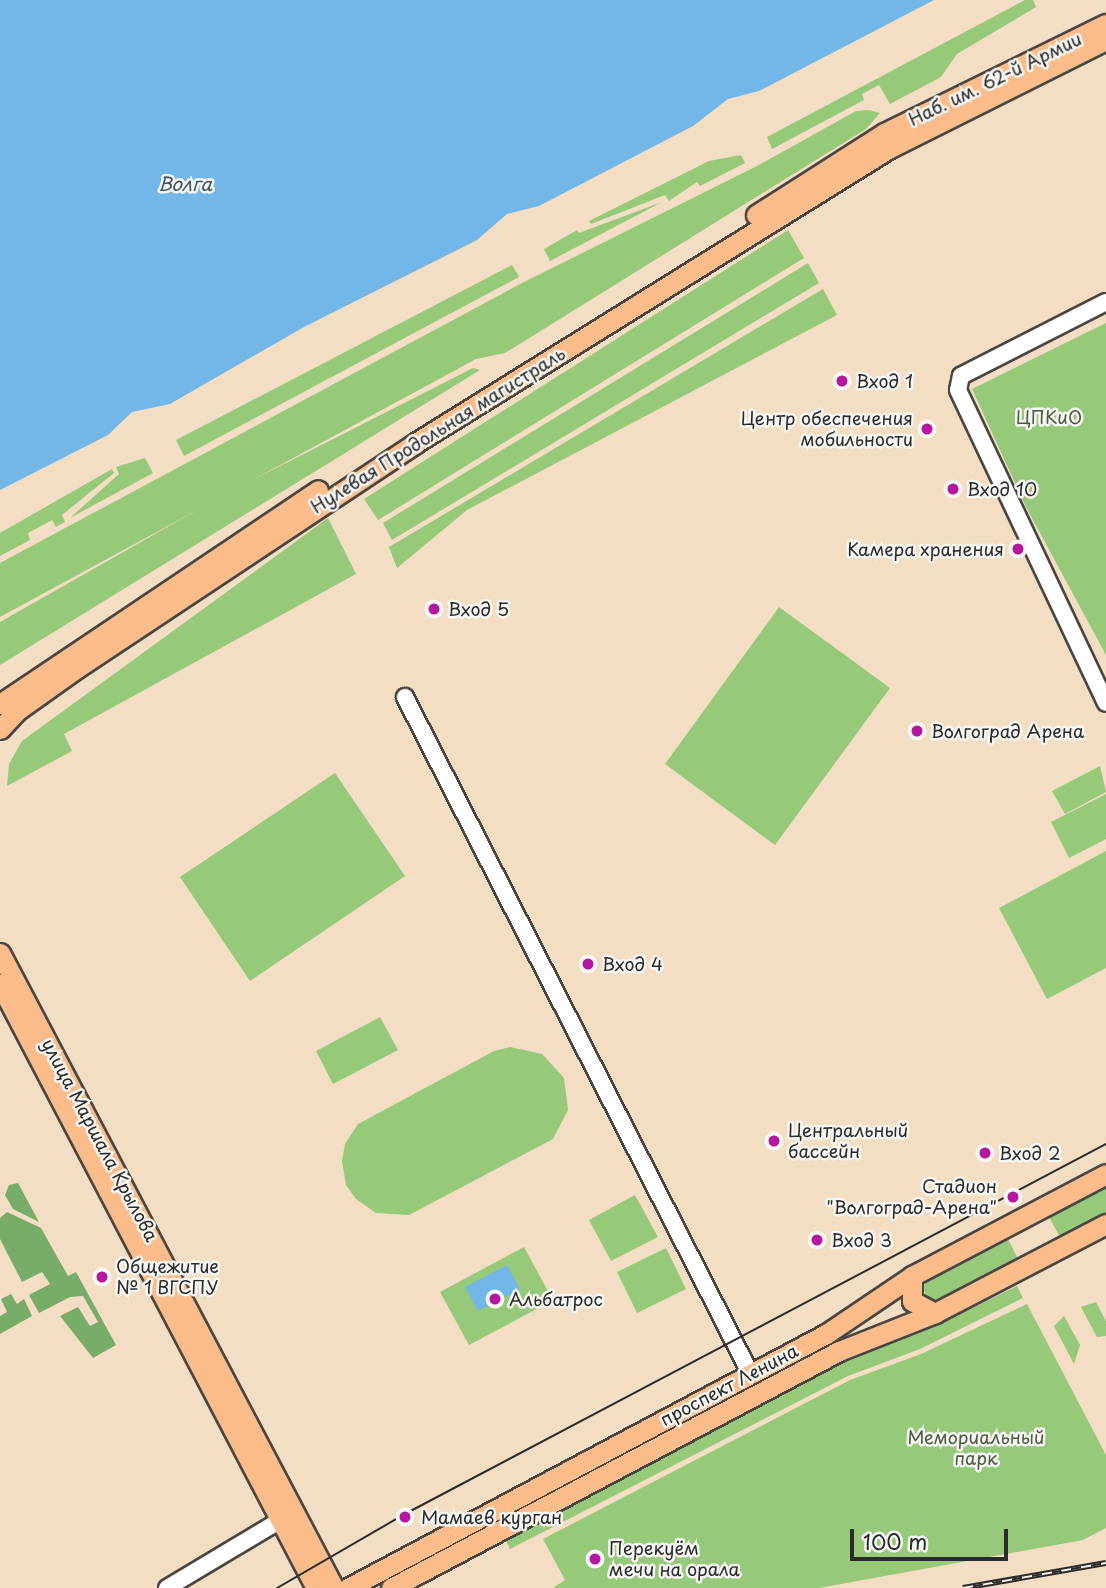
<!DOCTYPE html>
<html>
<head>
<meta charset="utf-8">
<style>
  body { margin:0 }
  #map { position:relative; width:1106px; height:1588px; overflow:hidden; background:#f3dec3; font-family:"Playpen Sans",sans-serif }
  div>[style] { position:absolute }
  .green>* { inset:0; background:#96c979 }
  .forest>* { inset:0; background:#78ad69 }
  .water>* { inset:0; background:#72b7e8 }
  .roads { filter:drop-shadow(2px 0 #494642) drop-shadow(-2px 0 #494642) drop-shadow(0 2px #494642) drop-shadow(0 -2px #494642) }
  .minor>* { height:16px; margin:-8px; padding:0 8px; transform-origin:8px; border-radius:8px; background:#fff }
  .major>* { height:19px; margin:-9.5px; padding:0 9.5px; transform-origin:9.5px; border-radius:9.5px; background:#f9bc8a }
  .tram>* { height:2px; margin:-1px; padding:0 1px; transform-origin:1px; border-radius:1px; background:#2b2b2b }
  .rail>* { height:6px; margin-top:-3px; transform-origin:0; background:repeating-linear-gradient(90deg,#f6f6f2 0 10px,#2b2b2b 0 20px); box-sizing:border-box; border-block:2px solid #2b2b2b }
  .dots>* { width:19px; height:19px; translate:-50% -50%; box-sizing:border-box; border:4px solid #f6f6f2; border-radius:50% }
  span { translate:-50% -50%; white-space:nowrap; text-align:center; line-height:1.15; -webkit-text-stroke:5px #f6f6f2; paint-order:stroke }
  .street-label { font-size:18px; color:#2b2b2b }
  .poi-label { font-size:18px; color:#2b2b2b }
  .left { translate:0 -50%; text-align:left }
  .right { translate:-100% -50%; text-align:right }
  .park-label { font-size:18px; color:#4b5a42 }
  .water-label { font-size:19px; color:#405564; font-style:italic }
  .scale { position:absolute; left:850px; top:1529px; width:158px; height:32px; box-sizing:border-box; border:4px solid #2b2b2b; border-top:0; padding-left:9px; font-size:21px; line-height:24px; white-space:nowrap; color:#2b2b2b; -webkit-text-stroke:5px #f6f6f2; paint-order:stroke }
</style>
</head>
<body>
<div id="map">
  <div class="green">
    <div style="clip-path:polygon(1025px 0,1033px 0,1036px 7px,957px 54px,941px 77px,890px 104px,879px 85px,862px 94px,864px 100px,772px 149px,767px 137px)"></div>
    <div style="clip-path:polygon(869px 110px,880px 113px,866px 129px,505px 353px,476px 359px,0 617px,0 563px,522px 283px,757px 166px,856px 111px)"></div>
    <div style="clip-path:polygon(741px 155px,745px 163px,700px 186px,697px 182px,669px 201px,665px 195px,591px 224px,589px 221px,709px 161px)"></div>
    <div style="clip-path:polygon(662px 202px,550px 261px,544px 249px,577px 230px,579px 233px)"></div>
    <div style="clip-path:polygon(788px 230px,804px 258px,378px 520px,364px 499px)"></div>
    <div style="clip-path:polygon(808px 263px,819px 283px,392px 540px,383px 523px)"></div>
    <div style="clip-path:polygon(512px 265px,519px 277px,184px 456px,176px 440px)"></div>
    <div style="clip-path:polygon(823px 289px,837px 315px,467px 510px,397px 568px,389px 547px)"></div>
    <div style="clip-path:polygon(1106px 323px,1106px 655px,1026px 507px,972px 389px)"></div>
    <div style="clip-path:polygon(473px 368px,480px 370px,0 665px,0 622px,229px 492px)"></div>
    <div style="clip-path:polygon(145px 458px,153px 473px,70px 518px,119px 474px,116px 467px)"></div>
    <div style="clip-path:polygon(112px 469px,114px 473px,62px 515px,65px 522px,56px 527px,52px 520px,28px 533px,30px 540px,0 556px,0 533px)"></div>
    <div style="clip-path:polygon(328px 518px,356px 574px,64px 734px,72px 751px,7px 786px,9px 764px,22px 741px)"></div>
    <div style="clip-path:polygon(779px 607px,890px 688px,775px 845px,665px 764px)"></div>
    <div style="clip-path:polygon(1100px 766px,1106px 792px,1065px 814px,1052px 791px)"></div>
    <div style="clip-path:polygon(335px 773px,405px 876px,250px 981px,180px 877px)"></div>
    <div style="clip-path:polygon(1106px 794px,1106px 839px,1069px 858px,1051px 822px)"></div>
    <div style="clip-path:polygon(1106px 851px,1106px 968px,1047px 999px,999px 908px)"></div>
    <div style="clip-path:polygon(380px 1017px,398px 1050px,333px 1084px,316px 1051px)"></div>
    <div style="clip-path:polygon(510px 1047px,542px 1054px,564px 1078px,568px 1110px,553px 1139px,409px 1215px,376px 1213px,356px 1199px,346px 1185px,342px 1161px,345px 1144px,358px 1124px,494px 1051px)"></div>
    <div style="clip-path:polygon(1106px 1186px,1106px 1214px,1061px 1239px,1049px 1217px)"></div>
    <div style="clip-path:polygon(635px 1195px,658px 1237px,611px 1261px,589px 1220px)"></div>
    <div style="clip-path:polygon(1008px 1239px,1019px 1261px,940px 1302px,927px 1298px,923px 1288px,927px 1280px)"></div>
    <div style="clip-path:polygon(524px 1247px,549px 1293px,544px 1305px,469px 1345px,440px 1292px)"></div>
    <div style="clip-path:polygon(666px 1248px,686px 1289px,637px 1313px,617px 1272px)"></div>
    <div style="clip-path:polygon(1017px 1286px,1023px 1298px,920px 1349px,848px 1376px,510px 1549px,505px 1539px,841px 1364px,940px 1324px)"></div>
    <div style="clip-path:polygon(1096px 1302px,1106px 1321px,1106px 1336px,1097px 1337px,1081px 1307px)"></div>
    <div style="clip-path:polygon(1027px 1304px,1106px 1455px,1106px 1528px,1083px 1540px,819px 1588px,553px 1588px,565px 1580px,543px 1539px,850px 1380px,921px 1354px)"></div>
    <div style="clip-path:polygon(1064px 1316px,1080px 1345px,1074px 1364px,1054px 1326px)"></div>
  </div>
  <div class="forest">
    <div style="clip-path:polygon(18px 1183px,39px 1222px,13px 1209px,5px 1195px,9px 1185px)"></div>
    <div style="clip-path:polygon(7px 1212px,41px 1228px,68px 1276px,76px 1272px,116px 1345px,93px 1358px,60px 1316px,78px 1307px,90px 1326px,98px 1322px,83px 1296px,70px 1297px,39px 1313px,29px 1295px,50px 1284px,42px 1272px,22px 1282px,0 1239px,0 1218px)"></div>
    <div style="clip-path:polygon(11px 1294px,17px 1304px,24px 1299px,32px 1316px,0 1334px,0 1316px,7px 1312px,1px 1299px)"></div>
  </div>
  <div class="water">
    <div style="clip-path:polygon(0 0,934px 0,759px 91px,728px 99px,693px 126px,539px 206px,507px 214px,477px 240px,304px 327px,170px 404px,132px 412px,108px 435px,0 490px)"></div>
    <div style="clip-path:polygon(507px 1265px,520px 1289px,478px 1311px,465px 1287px)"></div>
  </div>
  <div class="roads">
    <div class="minor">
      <div style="left:1106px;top:302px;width:163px;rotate:153deg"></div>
      <div style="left:961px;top:376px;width:14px;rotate:102deg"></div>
      <div style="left:958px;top:390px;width:346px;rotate:64.7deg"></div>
      <div style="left:405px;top:697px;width:759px;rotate:62.96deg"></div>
      <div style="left:167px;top:1588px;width:142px;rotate:-30.9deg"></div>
    </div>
    <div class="major">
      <div style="left:756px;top:215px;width:152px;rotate:-32.6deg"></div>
      <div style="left:884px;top:133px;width:247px;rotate:-26.2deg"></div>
      <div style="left:0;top:704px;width:383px;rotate:-33.9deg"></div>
      <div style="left:0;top:729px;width:26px;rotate:-47deg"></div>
      <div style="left:18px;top:710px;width:72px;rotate:-35.4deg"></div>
      <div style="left:77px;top:668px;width:408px;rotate:-33.6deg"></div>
      <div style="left:417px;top:442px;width:555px;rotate:-31.88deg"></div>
      <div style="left:888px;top:149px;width:244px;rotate:-26.6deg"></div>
      <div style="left:0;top:953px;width:717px;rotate:62.26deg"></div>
      <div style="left:0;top:984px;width:682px;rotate:62.38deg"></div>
      <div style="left:912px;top:1276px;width:25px;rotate:90deg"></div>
      <div style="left:912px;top:1301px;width:26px;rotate:28deg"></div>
      <div style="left:348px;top:1588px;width:541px;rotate:-27.99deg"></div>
      <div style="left:826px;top:1334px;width:104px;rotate:-34deg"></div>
      <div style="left:912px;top:1276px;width:219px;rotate:-27.7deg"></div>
      <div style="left:391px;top:1588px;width:507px;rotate:-27.88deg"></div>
      <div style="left:839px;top:1351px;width:103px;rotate:-21.6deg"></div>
      <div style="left:935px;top:1313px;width:193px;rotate:-27.5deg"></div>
    </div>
  </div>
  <div class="tram">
    <div style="left:277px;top:1588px;width:146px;rotate:-30.1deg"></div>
    <div style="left:403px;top:1515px;width:795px;rotate:-27.82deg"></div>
  </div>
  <div class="rail">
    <div style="left:963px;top:1588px;width:145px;rotate:-9.9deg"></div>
  </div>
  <div class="dots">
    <div style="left:842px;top:381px;background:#b5179e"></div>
    <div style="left:927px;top:429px;background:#b5179e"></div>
    <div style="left:953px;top:489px;background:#b5179e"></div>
    <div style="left:1018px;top:549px;background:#b5179e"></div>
    <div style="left:434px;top:609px;background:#b5179e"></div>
    <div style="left:917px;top:731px;background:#b5179e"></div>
    <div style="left:588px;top:964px;background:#b5179e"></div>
    <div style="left:774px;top:1141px;background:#b5179e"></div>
    <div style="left:985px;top:1153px;background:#b5179e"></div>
    <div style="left:1013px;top:1197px;background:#b5179e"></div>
    <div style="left:817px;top:1240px;background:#b5179e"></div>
    <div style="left:102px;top:1277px;background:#b5179e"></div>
    <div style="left:495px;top:1299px;background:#b5179e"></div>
    <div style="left:405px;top:1517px;background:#b5179e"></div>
    <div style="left:595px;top:1559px;background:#b5179e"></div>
  </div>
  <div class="street-label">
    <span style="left:995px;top:79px;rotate:-26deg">Наб. им. 62-й Армии</span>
    <span style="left:438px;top:430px;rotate:-32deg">Нулевая Продольная магистраль</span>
    <span style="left:100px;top:1140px;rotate:62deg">улица Маршала Крылова</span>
    <span style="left:729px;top:1385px;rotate:-28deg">проспект Ленина</span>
  </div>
  <div class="poi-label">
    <span class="left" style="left:856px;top:381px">Вход 1</span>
    <span class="right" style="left:913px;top:429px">Центр обеспечения<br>мобильности</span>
    <span class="left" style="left:967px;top:489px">Вход 10</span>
    <span class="right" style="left:1004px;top:549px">Камера хранения</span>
    <span class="left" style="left:448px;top:609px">Вход 5</span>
    <span class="left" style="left:931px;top:731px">Волгоград Арена</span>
    <span class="left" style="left:602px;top:964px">Вход 4</span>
    <span class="left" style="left:788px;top:1141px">Центральный<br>бассейн</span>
    <span class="left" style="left:999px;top:1153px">Вход 2</span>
    <span class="right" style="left:997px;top:1197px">Стадион<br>"Волгоград-Арена"</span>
    <span class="left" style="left:831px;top:1240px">Вход 3</span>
    <span class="left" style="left:116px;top:1277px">Общежитие<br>№ 1 ВГСПУ</span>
    <span class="left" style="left:509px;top:1299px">Альбатрос</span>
    <span class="left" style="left:421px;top:1517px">Мамаев курган</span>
    <span class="left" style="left:609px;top:1559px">Перекуём<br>мечи на орала</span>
  </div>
  <div class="park-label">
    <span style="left:1049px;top:417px">ЦПКиО</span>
    <span style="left:976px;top:1448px">Мемориальный<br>парк</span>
  </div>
  <div class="water-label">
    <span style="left:185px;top:184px">Волга</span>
  </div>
  <div class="scale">100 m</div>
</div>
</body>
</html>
